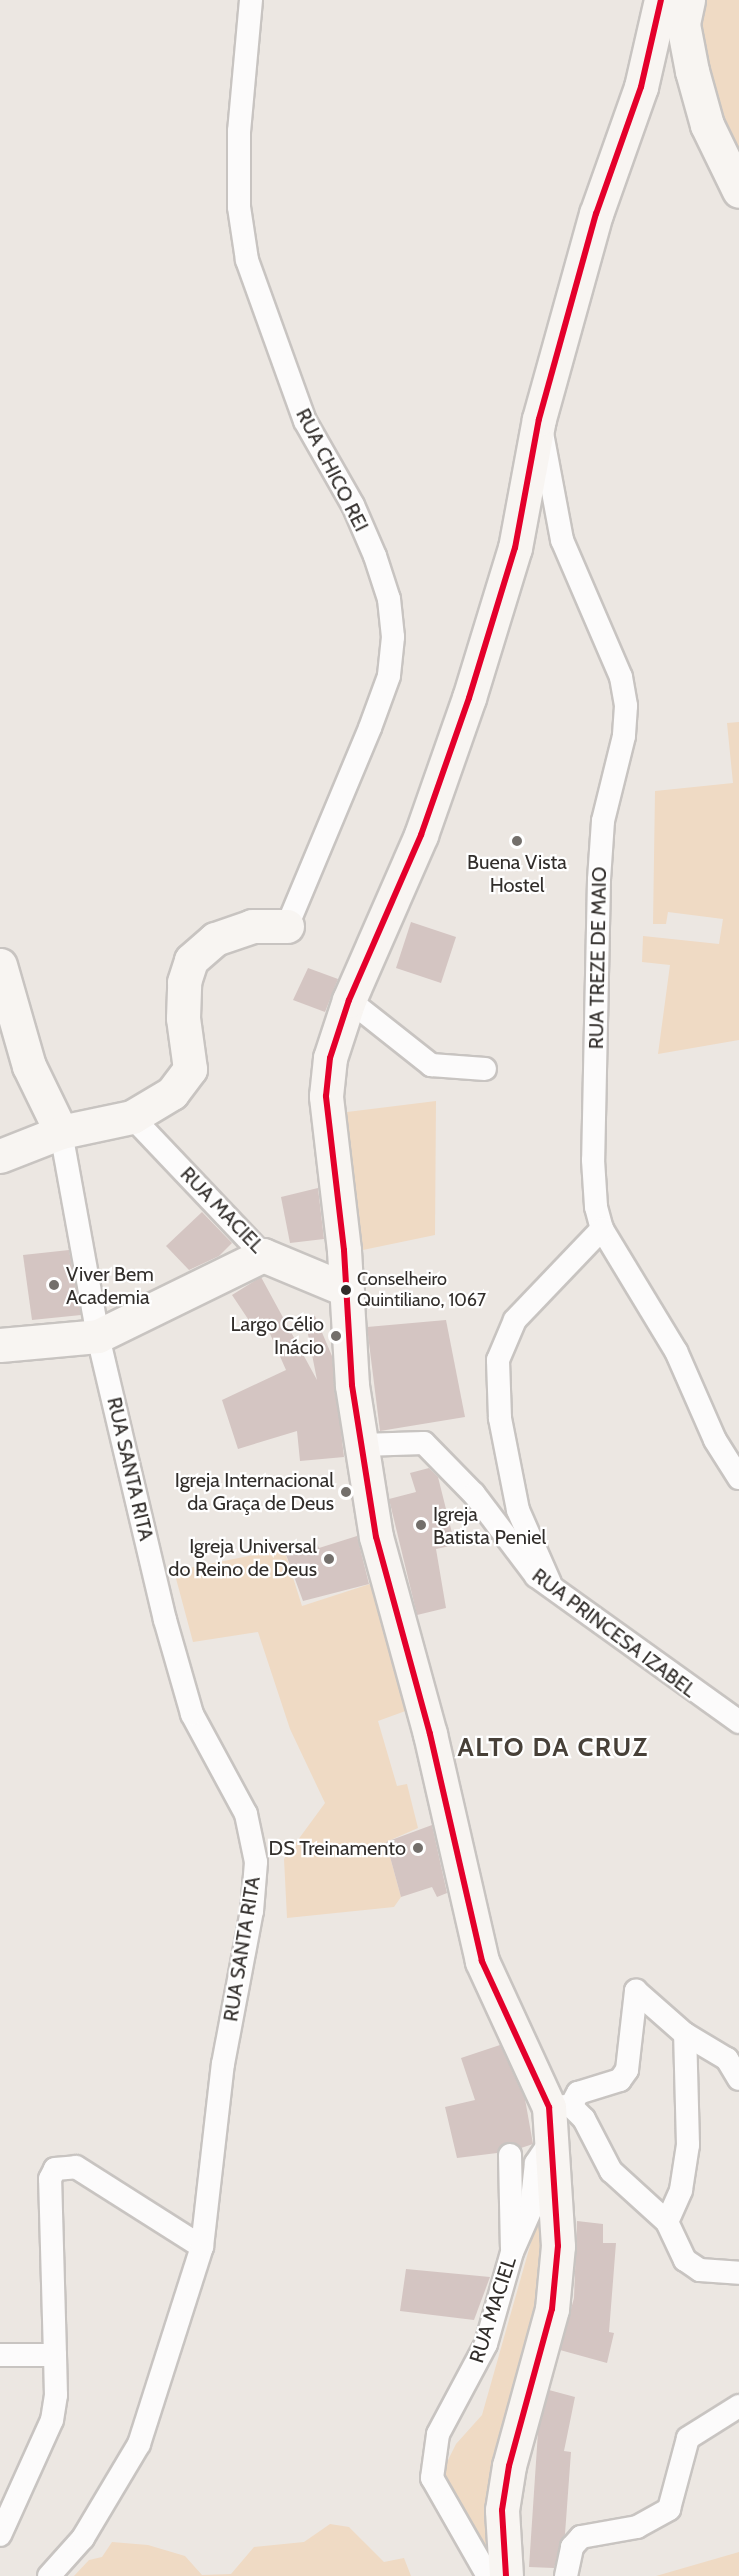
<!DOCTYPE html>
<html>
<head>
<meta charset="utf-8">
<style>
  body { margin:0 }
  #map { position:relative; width:739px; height:2576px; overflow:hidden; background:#ece7e2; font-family:Cabin,sans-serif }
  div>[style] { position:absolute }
  .green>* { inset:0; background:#efdac4 }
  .building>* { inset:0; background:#d4c5c2 }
  .roads { filter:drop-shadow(2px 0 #c8c4c1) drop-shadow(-2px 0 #c8c4c1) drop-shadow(0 2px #c8c4c1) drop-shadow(0 -2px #c8c4c1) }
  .street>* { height:22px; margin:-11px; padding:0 11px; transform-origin:11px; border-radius:11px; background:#fcfbfb }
  .secondary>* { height:33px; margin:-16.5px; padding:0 16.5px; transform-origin:16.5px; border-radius:16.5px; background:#f8f5f2 }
  .bus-1>* { height:6px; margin:-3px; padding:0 3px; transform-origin:3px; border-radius:3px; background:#e4002b }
  .dots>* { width:16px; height:16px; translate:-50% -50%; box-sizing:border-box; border:3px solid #fff; border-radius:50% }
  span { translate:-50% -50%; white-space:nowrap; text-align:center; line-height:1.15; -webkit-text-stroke:4.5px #fff; paint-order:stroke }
  .bus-label { font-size:18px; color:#322e2b }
  .left { translate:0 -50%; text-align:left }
  .street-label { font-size:20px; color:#322e2b }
  .poi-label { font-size:20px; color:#322e2b }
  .right { translate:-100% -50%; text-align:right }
  .district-label { font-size:26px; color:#474038; font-weight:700; letter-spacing:1.5px }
</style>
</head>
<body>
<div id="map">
  <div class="green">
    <div style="clip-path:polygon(701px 0,739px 0,739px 159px,707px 90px,695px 16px)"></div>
    <div style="clip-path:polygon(739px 722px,739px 1040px,658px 1054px,670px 965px,642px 962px,643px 936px,719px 944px,723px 919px,668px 912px,666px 924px,653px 924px,655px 791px,733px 783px,727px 723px)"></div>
    <div style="clip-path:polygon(436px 1101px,435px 1235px,358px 1251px,347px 1112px)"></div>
    <div style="clip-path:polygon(284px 1549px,302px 1606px,376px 1582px,411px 1709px,378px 1721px,397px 1786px,407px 1784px,418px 1828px,386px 1842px,401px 1897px,394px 1907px,287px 1918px,284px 1859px,325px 1803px,290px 1729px,258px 1632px,193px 1642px,174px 1571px)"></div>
    <div style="clip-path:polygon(541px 2207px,541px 2277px,499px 2576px,449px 2506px,445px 2466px,456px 2444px,482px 2415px)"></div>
    <div style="clip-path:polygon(330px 2524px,349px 2527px,384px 2562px,404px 2558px,411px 2576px,74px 2576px,89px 2560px,102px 2557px,112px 2542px,148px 2545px,185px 2556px,202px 2575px,231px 2574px,254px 2547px,304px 2542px)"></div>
    <div style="clip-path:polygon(739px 2552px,739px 2576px,656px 2576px)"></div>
  </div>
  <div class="building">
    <div style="clip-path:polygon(411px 922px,456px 937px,441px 983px,396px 968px)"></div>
    <div style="clip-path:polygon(308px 968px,338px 979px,325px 1012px,293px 1000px)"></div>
    <div style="clip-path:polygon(318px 1188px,324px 1239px,290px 1243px,281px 1197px)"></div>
    <div style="clip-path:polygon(202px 1212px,232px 1243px,219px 1256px,189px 1270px,166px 1246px)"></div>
    <div style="clip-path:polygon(69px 1250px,81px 1315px,32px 1320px,23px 1255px)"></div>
    <div style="clip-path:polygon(261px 1277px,317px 1380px,305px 1319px,315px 1316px,332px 1356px,344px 1457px,300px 1461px,297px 1431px,238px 1449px,222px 1400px,286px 1370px,263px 1318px,252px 1325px,232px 1295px)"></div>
    <div style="clip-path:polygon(446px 1320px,465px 1417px,380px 1431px,367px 1327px)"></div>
    <div style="clip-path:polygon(429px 1468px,438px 1477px,455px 1545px,436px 1549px,446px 1608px,417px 1615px,389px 1499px,416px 1492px,410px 1473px)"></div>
    <div style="clip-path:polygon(357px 1536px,369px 1584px,303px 1601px,284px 1549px,316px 1541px,319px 1548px)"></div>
    <div style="clip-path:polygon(432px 1825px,447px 1893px,437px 1897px,432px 1887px,401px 1897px,386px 1842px)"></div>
    <div style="clip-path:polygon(500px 2045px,525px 2099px,533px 2144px,521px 2148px,509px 2142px,497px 2153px,457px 2158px,445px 2107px,475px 2100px,461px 2058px)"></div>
    <div style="clip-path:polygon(577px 2221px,603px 2224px,603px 2243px,616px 2243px,609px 2332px,614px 2333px,607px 2363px,560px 2350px,574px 2298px)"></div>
    <div style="clip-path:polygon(406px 2269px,490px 2277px,474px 2320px,400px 2311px)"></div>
    <div style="clip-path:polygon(549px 2390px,575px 2397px,564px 2451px,571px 2452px,565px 2534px,554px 2568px,529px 2567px,538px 2432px)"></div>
  </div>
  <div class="roads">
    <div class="street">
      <div style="left:251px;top:0;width:132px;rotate:95.2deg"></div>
      <div style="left:239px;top:131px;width:76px;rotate:90deg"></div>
      <div style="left:239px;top:207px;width:54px;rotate:81.4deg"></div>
      <div style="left:247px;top:260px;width:171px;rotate:70.2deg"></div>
      <div style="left:305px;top:421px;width:97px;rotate:60.3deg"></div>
      <div style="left:353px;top:505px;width:56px;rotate:66.7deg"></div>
      <div style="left:375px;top:556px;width:45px;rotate:72deg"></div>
      <div style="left:389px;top:599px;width:38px;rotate:84deg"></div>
      <div style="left:393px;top:637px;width:39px;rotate:96deg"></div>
      <div style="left:389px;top:676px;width:55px;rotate:110.1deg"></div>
      <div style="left:370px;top:728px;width:215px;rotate:112.7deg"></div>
      <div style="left:542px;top:433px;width:109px;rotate:79.4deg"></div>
      <div style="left:562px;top:540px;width:149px;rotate:66.7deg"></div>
      <div style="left:621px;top:677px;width:29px;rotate:80deg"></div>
      <div style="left:626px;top:706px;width:30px;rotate:94deg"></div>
      <div style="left:624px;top:736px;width:88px;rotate:103.9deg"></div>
      <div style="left:603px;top:821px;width:59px;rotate:93.9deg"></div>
      <div style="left:599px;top:880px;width:280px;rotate:91.2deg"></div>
      <div style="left:593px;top:1160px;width:47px;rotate:86.3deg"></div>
      <div style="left:596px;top:1207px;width:23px;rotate:75deg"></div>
      <div style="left:602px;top:1229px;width:143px;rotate:58.8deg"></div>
      <div style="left:676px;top:1351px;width:97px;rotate:66.3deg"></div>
      <div style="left:715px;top:1440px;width:45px;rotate:57.7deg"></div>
      <div style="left:349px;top:1000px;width:105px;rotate:38.4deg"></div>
      <div style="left:431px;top:1065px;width:54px;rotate:4.2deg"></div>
      <div style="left:132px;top:1117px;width:190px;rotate:46.5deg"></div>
      <div style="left:362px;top:1445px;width:62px;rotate:-1.8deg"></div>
      <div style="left:424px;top:1443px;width:71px;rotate:45.6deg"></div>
      <div style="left:474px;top:1494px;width:103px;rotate:52.9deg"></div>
      <div style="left:536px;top:1576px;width:250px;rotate:35.7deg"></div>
      <div style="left:550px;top:1583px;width:80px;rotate:-113.7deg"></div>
      <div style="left:518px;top:1510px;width:94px;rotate:-101.1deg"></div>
      <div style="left:500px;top:1418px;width:58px;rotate:-92deg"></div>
      <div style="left:498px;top:1360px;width:43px;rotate:-67deg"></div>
      <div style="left:515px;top:1320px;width:126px;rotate:-46.3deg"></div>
      <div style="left:636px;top:1991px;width:65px;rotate:41.3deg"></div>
      <div style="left:685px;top:2034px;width:49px;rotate:30.8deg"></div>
      <div style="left:727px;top:2059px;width:23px;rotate:59deg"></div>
      <div style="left:571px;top:2106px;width:15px;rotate:-62deg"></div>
      <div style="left:578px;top:2093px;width:44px;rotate:-17.2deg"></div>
      <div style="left:620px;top:2080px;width:12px;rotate:-55deg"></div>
      <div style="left:627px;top:2070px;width:80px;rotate:-83.5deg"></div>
      <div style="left:549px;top:2107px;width:22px;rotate:-3deg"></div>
      <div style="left:571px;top:2106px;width:18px;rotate:45deg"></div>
      <div style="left:584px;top:2119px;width:59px;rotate:62.6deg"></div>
      <div style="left:611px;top:2171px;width:76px;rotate:42.3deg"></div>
      <div style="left:667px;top:2222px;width:42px;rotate:64.7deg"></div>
      <div style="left:685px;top:2260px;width:18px;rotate:34deg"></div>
      <div style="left:700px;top:2270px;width:39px;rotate:4deg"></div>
      <div style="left:510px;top:2155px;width:92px;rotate:88.8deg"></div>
      <div style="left:667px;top:2222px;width:35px;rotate:-66deg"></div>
      <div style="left:681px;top:2190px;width:46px;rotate:-81.2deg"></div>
      <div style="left:688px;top:2145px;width:111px;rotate:-91.5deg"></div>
      <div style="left:0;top:2355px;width:55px"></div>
      <div style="left:55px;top:2355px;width:40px;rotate:88.6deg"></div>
      <div style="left:56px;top:2395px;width:25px;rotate:99deg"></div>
      <div style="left:52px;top:2420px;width:126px;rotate:114.3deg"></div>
      <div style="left:55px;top:2355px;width:176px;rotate:-91.6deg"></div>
      <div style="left:50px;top:2179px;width:11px;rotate:-63deg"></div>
      <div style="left:55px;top:2169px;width:21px;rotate:-5deg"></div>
      <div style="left:76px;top:2167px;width:149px;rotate:32.4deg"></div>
      <div style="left:49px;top:2576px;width:51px;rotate:-48.2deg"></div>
      <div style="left:83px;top:2538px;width:109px;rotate:-59.2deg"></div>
      <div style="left:139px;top:2444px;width:207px;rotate:-72.3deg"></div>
      <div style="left:202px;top:2247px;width:184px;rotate:-83.5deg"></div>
      <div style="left:223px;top:2064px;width:156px;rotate:-79.3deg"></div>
      <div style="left:252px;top:1911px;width:49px;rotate:-85.3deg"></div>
      <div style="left:256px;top:1862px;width:49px;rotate:-101.8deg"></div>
      <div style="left:246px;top:1814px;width:114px;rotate:-118.4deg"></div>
      <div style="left:192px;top:1714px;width:98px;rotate:-106deg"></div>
      <div style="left:165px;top:1620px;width:292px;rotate:-103.3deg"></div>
      <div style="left:98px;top:1336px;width:207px;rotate:-100.3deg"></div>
      <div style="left:488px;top:2576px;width:113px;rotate:-119.7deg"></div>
      <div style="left:432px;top:2478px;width:44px;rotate:-82.2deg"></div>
      <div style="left:438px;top:2434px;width:102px;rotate:-61.9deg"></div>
      <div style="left:486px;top:2344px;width:96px;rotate:-74.2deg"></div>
      <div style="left:512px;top:2252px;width:47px;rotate:-66.2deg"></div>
      <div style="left:531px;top:2209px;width:46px;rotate:-83.8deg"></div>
      <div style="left:536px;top:2163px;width:29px;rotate:-56deg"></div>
      <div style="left:566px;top:2576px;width:30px;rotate:-78deg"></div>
      <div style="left:572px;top:2547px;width:13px;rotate:-48deg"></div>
      <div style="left:581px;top:2537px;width:57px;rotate:-10.1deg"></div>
      <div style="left:637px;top:2527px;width:37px;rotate:-29deg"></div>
      <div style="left:669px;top:2509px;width:73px;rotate:-75deg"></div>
      <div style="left:688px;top:2438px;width:60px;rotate:-32.1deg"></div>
    </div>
    <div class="secondary">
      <div style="left:688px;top:0;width:25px;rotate:102deg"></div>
      <div style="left:683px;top:24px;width:48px;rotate:79.2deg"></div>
      <div style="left:692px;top:71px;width:56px;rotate:74.5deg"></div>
      <div style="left:707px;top:125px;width:73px;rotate:64.1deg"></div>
      <div style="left:0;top:965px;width:105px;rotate:74deg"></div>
      <div style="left:29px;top:1066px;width:73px;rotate:64.1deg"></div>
      <div style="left:0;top:1156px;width:66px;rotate:-21.5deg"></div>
      <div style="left:61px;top:1132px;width:73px;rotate:-11.9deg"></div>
      <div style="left:132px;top:1117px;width:47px;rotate:-31deg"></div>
      <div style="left:172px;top:1093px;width:30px;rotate:-53deg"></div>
      <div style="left:190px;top:1069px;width:51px;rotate:-97.8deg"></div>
      <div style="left:183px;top:1018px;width:36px;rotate:-88deg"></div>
      <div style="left:184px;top:982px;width:23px;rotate:-72deg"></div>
      <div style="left:191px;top:960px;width:32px;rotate:-41deg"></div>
      <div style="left:215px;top:939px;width:39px;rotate:-19deg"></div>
      <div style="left:252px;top:926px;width:35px"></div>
      <div style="left:0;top:1345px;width:98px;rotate:-5.2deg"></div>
      <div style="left:98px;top:1336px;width:184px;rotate:-26.1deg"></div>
      <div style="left:263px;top:1255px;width:91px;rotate:22.6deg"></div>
      <div style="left:506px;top:2576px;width:66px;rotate:-93.5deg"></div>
      <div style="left:502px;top:2510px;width:45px;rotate:-81deg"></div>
      <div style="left:509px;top:2466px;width:163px;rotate:-74.7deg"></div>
      <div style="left:552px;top:2309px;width:63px;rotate:-84.6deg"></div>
      <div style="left:558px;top:2246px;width:139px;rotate:-93.7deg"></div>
      <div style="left:549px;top:2107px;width:161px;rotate:-114.7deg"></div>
      <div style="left:482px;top:1961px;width:233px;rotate:-102.9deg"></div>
      <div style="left:430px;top:1734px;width:204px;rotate:-105.3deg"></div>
      <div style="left:376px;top:1537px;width:154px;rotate:-99deg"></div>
      <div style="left:352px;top:1385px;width:135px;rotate:-93.4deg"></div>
      <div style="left:344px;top:1250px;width:155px;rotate:-96.7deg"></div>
      <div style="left:326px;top:1096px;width:38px;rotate:-84deg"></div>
      <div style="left:330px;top:1058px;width:61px;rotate:-71.9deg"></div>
      <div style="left:349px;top:1000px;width:180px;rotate:-66.4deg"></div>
      <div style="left:421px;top:835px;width:145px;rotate:-70.7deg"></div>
      <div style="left:469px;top:698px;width:157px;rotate:-73deg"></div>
      <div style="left:515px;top:548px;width:131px;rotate:-79.5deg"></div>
      <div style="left:539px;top:419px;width:213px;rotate:-74.5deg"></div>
      <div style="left:596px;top:214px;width:135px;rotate:-70.5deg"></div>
      <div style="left:641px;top:87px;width:89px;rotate:-77.1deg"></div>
    </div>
  </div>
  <div class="bus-1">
    <div style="left:506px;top:2576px;width:66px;rotate:-93.5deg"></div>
    <div style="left:502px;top:2510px;width:45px;rotate:-81deg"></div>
    <div style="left:509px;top:2466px;width:163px;rotate:-74.7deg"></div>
    <div style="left:552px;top:2309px;width:63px;rotate:-84.6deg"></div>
    <div style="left:558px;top:2246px;width:139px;rotate:-93.7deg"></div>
    <div style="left:549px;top:2107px;width:161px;rotate:-114.7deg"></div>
    <div style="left:482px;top:1961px;width:233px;rotate:-102.9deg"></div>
    <div style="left:430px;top:1734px;width:204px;rotate:-105.3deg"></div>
    <div style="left:376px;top:1537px;width:154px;rotate:-99deg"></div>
    <div style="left:352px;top:1385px;width:135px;rotate:-93.4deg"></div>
    <div style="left:344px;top:1250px;width:155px;rotate:-96.7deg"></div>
    <div style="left:326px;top:1096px;width:38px;rotate:-84deg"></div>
    <div style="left:330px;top:1058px;width:61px;rotate:-71.9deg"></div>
    <div style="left:349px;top:1000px;width:180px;rotate:-66.4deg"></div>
    <div style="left:421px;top:835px;width:145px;rotate:-70.7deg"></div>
    <div style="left:469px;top:698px;width:157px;rotate:-73deg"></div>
    <div style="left:515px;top:548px;width:131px;rotate:-79.5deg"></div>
    <div style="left:539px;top:419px;width:213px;rotate:-74.5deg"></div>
    <div style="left:596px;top:214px;width:135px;rotate:-70.5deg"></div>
    <div style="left:641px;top:87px;width:89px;rotate:-77.1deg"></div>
  </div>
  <div class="dots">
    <div style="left:517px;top:841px;background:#736f6b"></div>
    <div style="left:54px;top:1285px;background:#736f6b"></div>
    <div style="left:346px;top:1290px;background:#322e2b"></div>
    <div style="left:336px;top:1336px;background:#736f6b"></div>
    <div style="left:346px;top:1492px;background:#736f6b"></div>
    <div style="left:421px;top:1525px;background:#736f6b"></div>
    <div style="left:329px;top:1559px;background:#736f6b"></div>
    <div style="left:418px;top:1848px;background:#736f6b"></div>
  </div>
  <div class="bus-label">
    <span class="left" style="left:357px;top:1290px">Conselheiro<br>Quintiliano, 1067</span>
  </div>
  <div class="street-label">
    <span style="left:332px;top:470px;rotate:63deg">RUA CHICO REI</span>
    <span style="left:598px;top:958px;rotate:-89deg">RUA TREZE DE MAIO</span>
    <span style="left:222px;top:1210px;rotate:46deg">RUA MACIEL</span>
    <span style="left:130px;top:1469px;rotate:77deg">RUA SANTA RITA</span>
    <span style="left:614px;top:1633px;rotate:37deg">RUA PRINCESA IZABEL</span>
    <span style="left:242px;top:1949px;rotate:-81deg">RUA SANTA RITA</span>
    <span style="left:493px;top:2310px;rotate:-72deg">RUA MACIEL</span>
  </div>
  <div class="poi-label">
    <span style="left:517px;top:874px">Buena Vista<br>Hostel</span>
    <span class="left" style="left:66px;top:1286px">Viver Bem<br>Academia</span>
    <span class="right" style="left:324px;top:1336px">Largo Célio<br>Inácio</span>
    <span class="right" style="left:334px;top:1492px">Igreja Internacional<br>da Graça de Deus</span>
    <span class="left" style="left:433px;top:1526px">Igreja<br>Batista Peniel</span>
    <span class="right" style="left:317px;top:1558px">Igreja Universal<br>do Reino de Deus</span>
    <span class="right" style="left:406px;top:1848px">DS Treinamento</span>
  </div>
  <div class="district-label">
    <span style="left:553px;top:1748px">ALTO DA CRUZ</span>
  </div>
</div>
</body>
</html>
